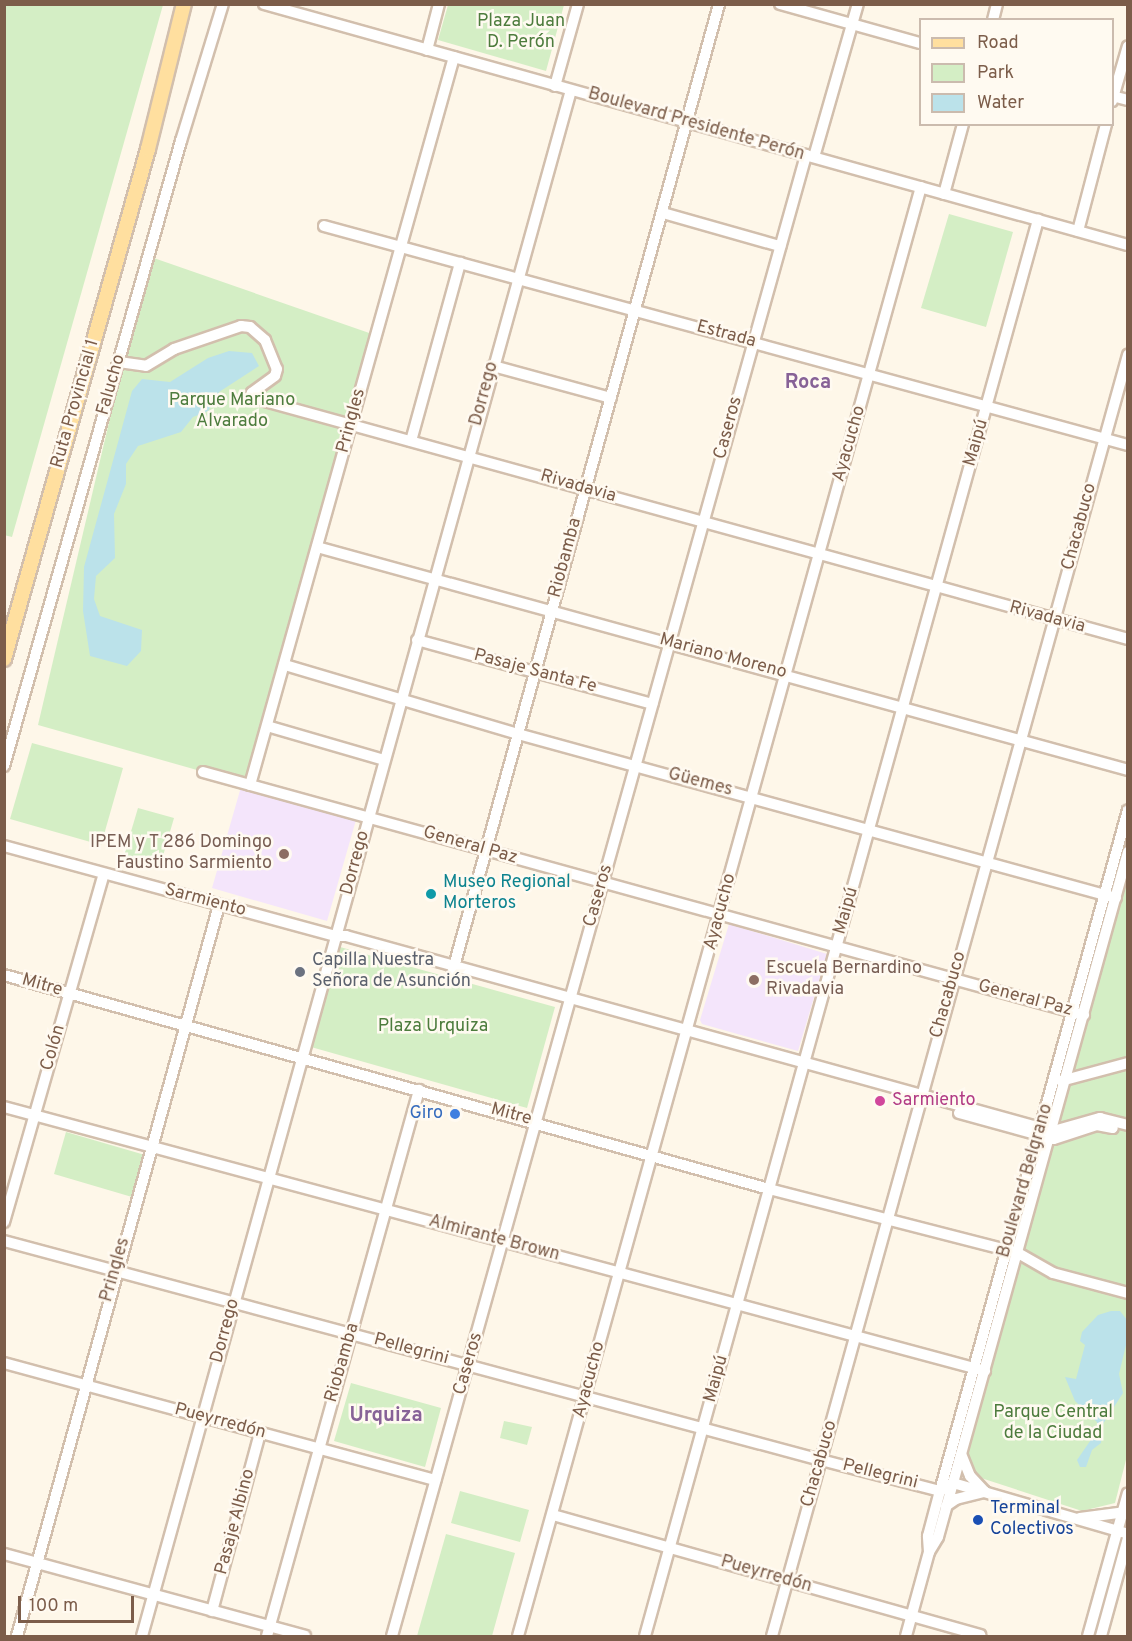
<!DOCTYPE html>
<html>
<head>
<meta charset="utf-8">
<style>
  body { margin:0 }
  #map { position:relative; width:1132px; height:1641px; overflow:hidden; background:#fef7e9; font-family:Overpass,sans-serif }
  div>[style] { position:absolute }
  .education>* { inset:0; background:#f4e5fb }
  .green>* { inset:0; background:#d4eec5 }
  .water>* { inset:0; background:#bbe2ea }
  .roads { filter:drop-shadow(2px 0 #d2bfad) drop-shadow(-2px 0 #d2bfad) drop-shadow(0 2px #d2bfad) drop-shadow(0 -2px #d2bfad) }
  .minor>* { height:10px; margin:-5px; padding:0 5px; transform-origin:5px; border-radius:5px; background:#fff }
  .major>* { height:14px; margin:-7px; padding:0 7px; transform-origin:7px; border-radius:7px; background:#ffdf9f }
  .dots>* { width:16px; height:16px; translate:-50% -50%; box-sizing:border-box; border:3px solid #fffaf1; border-radius:50% }
  span { translate:-50% -50%; white-space:nowrap; text-align:center; line-height:1.15; -webkit-text-stroke:5px #fffaf1; paint-order:stroke }
  .park-label { font-size:18px; color:#4d7c3d }
  .street-label { font-size:18px; color:#7c5d4a }
  .education-label { font-size:18px; color:#785e54 }
  .right { translate:-100% -50%; text-align:right }
  .left { translate:0 -50%; text-align:left }
  .culture-label { font-size:18px; color:#0d838f }
  .worship-label { font-size:18px; color:#5b616d }
  .hotel-label { font-size:18px; color:#b23c85 }
  .shop-label { font-size:18px; color:#366cbe }
  .transit-label { font-size:18px; color:#164399 }
  .neighbourhood-label { font-size:20px; color:#876297; font-weight:700 }
  .frame { position:absolute; inset:0; border:6px solid #7c5d4a; pointer-events:none }
  .legend { position:absolute; left:919px; top:18px; width:195px; height:108px; box-sizing:border-box; background:#fffaf1; border:2px solid #cbbbae; margin:0; padding:8px 10px; list-style:none; font-size:18px; color:#7c5d4a }
  .legend li { display:flex; align-items:center; gap:12px; height:30px }
  .legend b { width:30px; border:2px solid #cbbbae }
  .scale { position:absolute; left:18px; top:1596px; width:116px; height:27px; box-sizing:border-box; border:3px solid #7c5d4a; border-top:0; padding-left:8px; font-size:18px; line-height:21px; white-space:nowrap; color:#7c5d4a; -webkit-text-stroke:4px #fffaf1; paint-order:stroke }
</style>
</head>
<body>
<div id="map">
  <div class="education">
    <div style="clip-path:polygon(241px 787px,356px 820px,327px 921px,212px 888px)"></div>
    <div style="clip-path:polygon(729px 924px,827px 954px,798px 1051px,702px 1024px,700px 1020px)"></div>
  </div>
  <div class="green">
    <div style="clip-path:polygon(4px 5px,163px 5px,12px 537px,4px 535px)"></div>
    <div style="clip-path:polygon(448px 5px,564px 5px,546px 71px,438px 40px)"></div>
    <div style="clip-path:polygon(949px 214px,1013px 232px,986px 327px,921px 308px)"></div>
    <div style="clip-path:polygon(148px 256px,375px 335px,250px 785px,38px 725px)"></div>
    <div style="clip-path:polygon(32px 743px,123px 768px,101px 845px,10px 819px)"></div>
    <div style="clip-path:polygon(138px 808px,174px 818px,160px 866px,124px 855px)"></div>
    <div style="clip-path:polygon(1127px 881px,1128px 1452px,1115px 1503px,1082px 1511px,978px 1477px,968px 1455px)"></div>
    <div style="clip-path:polygon(340px 947px,555px 1007px,527px 1108px,311px 1047px)"></div>
    <div style="clip-path:polygon(66px 1132px,145px 1155px,132px 1197px,54px 1174px)"></div>
    <div style="clip-path:polygon(351px 1383px,441px 1408px,425px 1467px,334px 1441px)"></div>
    <div style="clip-path:polygon(504px 1421px,532px 1427px,527px 1445px,500px 1438px)"></div>
    <div style="clip-path:polygon(460px 1491px,529px 1510px,520px 1542px,451px 1523px)"></div>
    <div style="clip-path:polygon(446px 1534px,515px 1553px,492px 1636px,417px 1636px)"></div>
  </div>
  <div class="water">
    <div style="clip-path:polygon(229px 351px,252px 353px,259px 366px,219px 392px,208px 411px,193px 417px,181px 432px,138px 446px,126px 464px,126px 484px,114px 514px,115px 558px,96px 576px,94px 599px,100px 616px,142px 630px,141px 651px,127px 666px,90px 656px,83px 611px,84px 567px,132px 391px,142px 379px,170px 382px,208px 358px)"></div>
    <div style="clip-path:polygon(1111px 1311px,1120px 1311px,1127px 1320px,1127px 1341px,1119px 1374px,1123px 1393px,1103px 1424px,1101px 1443px,1092px 1450px,1086px 1467px,1080px 1467px,1077px 1460px,1097px 1431px,1097px 1422px,1075px 1401px,1065px 1377px,1076px 1379px,1085px 1345px,1080px 1341px,1082px 1332px,1098px 1315px)"></div>
  </div>
  <div class="roads">
    <div class="minor">
      <div style="left:264px;top:4px;width:897px;rotate:15.59deg"></div>
      <div style="left:780px;top:4px;width:145px;rotate:15.6deg"></div>
      <div style="left:993px;top:20px;width:16px;rotate:-76deg"></div>
      <div style="left:427px;top:50px;width:48px;rotate:-75.4deg"></div>
      <div style="left:555px;top:86px;width:85px;rotate:-74.3deg"></div>
      <div style="left:1112px;top:96px;width:16px;rotate:14deg"></div>
      <div style="left:1112px;top:101px;width:57px;rotate:-73.8deg"></div>
      <div style="left:814px;top:157px;width:159px;rotate:-74deg"></div>
      <div style="left:944px;top:194px;width:73px;rotate:-74.8deg"></div>
      <div style="left:663px;top:213px;width:122px;rotate:15.8deg"></div>
      <div style="left:324px;top:226px;width:833px;rotate:15.24deg"></div>
      <div style="left:1078px;top:231px;width:111px;rotate:-75.3deg"></div>
      <div style="left:119px;top:362px;width:27px;rotate:8deg"></div>
      <div style="left:146px;top:366px;width:33px;rotate:-31deg"></div>
      <div style="left:174px;top:349px;width:71px;rotate:-18.9deg"></div>
      <div style="left:241px;top:326px;width:9px;rotate:6deg"></div>
      <div style="left:250px;top:327px;width:20px;rotate:41deg"></div>
      <div style="left:265px;top:340px;width:31px;rotate:68deg"></div>
      <div style="left:277px;top:369px;width:7px;rotate:106deg"></div>
      <div style="left:275px;top:376px;width:29px;rotate:144deg"></div>
      <div style="left:252px;top:393px;width:11px;rotate:38deg"></div>
      <div style="left:261px;top:400px;width:899px;rotate:15.41deg"></div>
      <div style="left:493px;top:366px;width:122px;rotate:15.2deg"></div>
      <div style="left:411px;top:441px;width:185px;rotate:-74.6deg"></div>
      <div style="left:317px;top:547px;width:841px;rotate:15.37deg"></div>
      <div style="left:417px;top:640px;width:244px;rotate:15.2deg"></div>
      <div style="left:285px;top:665px;width:243px;rotate:16.5deg"></div>
      <div style="left:518px;top:734px;width:620px;rotate:15.34deg"></div>
      <div style="left:267px;top:726px;width:122px;rotate:16.2deg"></div>
      <div style="left:4px;top:766px;width:650px;rotate:-74.19deg"></div>
      <div style="left:181px;top:141px;width:143px;rotate:-73deg"></div>
      <div style="left:203px;top:772px;width:914px;rotate:15.42deg"></div>
      <div style="left:250px;top:785px;width:756px;rotate:-74.35deg"></div>
      <div style="left:4px;top:846px;width:344px;rotate:15.2deg"></div>
      <div style="left:336px;top:936px;width:10px"></div>
      <div style="left:346px;top:936px;width:721px;rotate:15.44deg"></div>
      <div style="left:1041px;top:1128px;width:16px;rotate:7deg"></div>
      <div style="left:1057px;top:1130px;width:45px;rotate:-15.6deg"></div>
      <div style="left:1100px;top:1118px;width:29px;rotate:14deg"></div>
      <div style="left:453px;top:970px;width:1002px;rotate:-74.6deg"></div>
      <div style="left:4px;top:975px;width:794px;rotate:15.63deg"></div>
      <div style="left:769px;top:1189px;width:257px;rotate:14.4deg"></div>
      <div style="left:1018px;top:1253px;width:40px;rotate:29.7deg"></div>
      <div style="left:1053px;top:1273px;width:78px;rotate:14.9deg"></div>
      <div style="left:1061px;top:1081px;width:69px;rotate:-15deg"></div>
      <div style="left:4px;top:1107px;width:1016px;rotate:15.06deg"></div>
      <div style="left:959px;top:1113px;width:98px;rotate:15.3deg"></div>
      <div style="left:1054px;top:1139px;width:45px;rotate:-18deg"></div>
      <div style="left:1097px;top:1125px;width:16px;rotate:11deg"></div>
      <div style="left:4px;top:1222px;width:362px;rotate:-74deg"></div>
      <div style="left:4px;top:1241px;width:846px;rotate:15.01deg"></div>
      <div style="left:821px;top:1460px;width:123px;rotate:14.6deg"></div>
      <div style="left:940px;top:1491px;width:15px;rotate:-32deg"></div>
      <div style="left:953px;top:1483px;width:182px;rotate:16.2deg"></div>
      <div style="left:4px;top:1363px;width:447px;rotate:15.2deg"></div>
      <div style="left:946px;top:1506px;width:12px;rotate:-35deg"></div>
      <div style="left:956px;top:1499px;width:30px;rotate:-14deg"></div>
      <div style="left:985px;top:1492px;width:22px;rotate:-133deg"></div>
      <div style="left:970px;top:1476px;width:22px;rotate:-112deg"></div>
      <div style="left:553px;top:1515px;width:444px;rotate:15.7deg"></div>
      <div style="left:1080px;top:1518px;width:46px;rotate:-7.4deg"></div>
      <div style="left:929px;top:1552px;width:16px;rotate:-94deg"></div>
      <div style="left:928px;top:1536px;width:47px;rotate:-75.1deg"></div>
      <div style="left:940px;top:1491px;width:706px;rotate:-74.57deg"></div>
      <div style="left:4px;top:1554px;width:312px;rotate:15.2deg"></div>
      <div style="left:212px;top:1611px;width:184px;rotate:-74.9deg"></div>
      <div style="left:17px;top:1636px;width:758px;rotate:-74.55deg"></div>
      <div style="left:142px;top:1636px;width:1604px;rotate:-74.49deg"></div>
      <div style="left:267px;top:1636px;width:567px;rotate:-74.44deg"></div>
      <div style="left:392px;top:1636px;width:1538px;rotate:-74.38deg"></div>
      <div style="left:518px;top:1636px;width:1504px;rotate:-74.46deg"></div>
      <div style="left:645px;top:1636px;width:1470px;rotate:-74.49deg"></div>
      <div style="left:772px;top:1636px;width:1330px;rotate:-74.47deg"></div>
      <div style="left:906px;top:1636px;width:87px;rotate:-74.7deg"></div>
      <div style="left:929px;top:1552px;width:17px;rotate:-59deg"></div>
      <div style="left:938px;top:1537px;width:711px;rotate:-74.5deg"></div>
      <div style="left:1088px;top:1636px;width:148px;rotate:-74.4deg"></div>
      <div style="left:1101px;top:1636px;width:102px;rotate:-74.6deg"></div>
    </div>
    <div class="major">
      <div style="left:4px;top:659px;width:530px;rotate:-74.23deg"></div>
      <div style="left:148px;top:149px;width:149px;rotate:-76.1deg"></div>
    </div>
  </div>
  <div class="dots">
    <div style="left:284px;top:854px;background:#8d6e63"></div>
    <div style="left:431px;top:894px;background:#0f9aa8"></div>
    <div style="left:300px;top:972px;background:#6b7280"></div>
    <div style="left:754px;top:980px;background:#8d6e63"></div>
    <div style="left:880px;top:1101px;background:#d1479c"></div>
    <div style="left:455px;top:1114px;background:#3f7fe0"></div>
    <div style="left:978px;top:1520px;background:#1a4fb4"></div>
  </div>
  <div class="park-label">
    <span style="left:521px;top:33px">Plaza Juan<br>D. Perón</span>
    <span style="left:232px;top:412px">Parque Mariano<br>Alvarado</span>
    <span style="left:433px;top:1027px">Plaza Urquiza</span>
    <span style="left:1053px;top:1424px">Parque Central<br>de la Ciudad</span>
  </div>
  <div class="street-label">
    <span style="left:696px;top:125px;rotate:16deg">Boulevard Presidente Perón</span>
    <span style="left:726px;top:335px;rotate:15deg">Estrada</span>
    <span style="left:112px;top:385px;rotate:-74deg">Falucho</span>
    <span style="left:485px;top:394px;rotate:-75deg">Dorrego</span>
    <span style="left:76px;top:404px;rotate:-74deg">Ruta Provincial 1</span>
    <span style="left:352px;top:421px;rotate:-75deg">Pringles</span>
    <span style="left:729px;top:428px;rotate:-75deg">Caseros</span>
    <span style="left:977px;top:443px;rotate:-74deg">Maipú</span>
    <span style="left:850px;top:444px;rotate:-74deg">Ayacucho</span>
    <span style="left:578px;top:487px;rotate:16deg">Rivadavia</span>
    <span style="left:1080px;top:527px;rotate:-75deg">Chacabuco</span>
    <span style="left:566px;top:558px;rotate:-75deg">Riobamba</span>
    <span style="left:1047px;top:618px;rotate:15deg">Rivadavia</span>
    <span style="left:723px;top:657px;rotate:15deg">Mariano Moreno</span>
    <span style="left:535px;top:672px;rotate:15deg">Pasaje Santa Fe</span>
    <span style="left:700px;top:783px;rotate:15deg">Güemes</span>
    <span style="left:470px;top:846px;rotate:16deg">General Paz</span>
    <span style="left:356px;top:863px;rotate:-75deg">Dorrego</span>
    <span style="left:599px;top:896px;rotate:-74deg">Caseros</span>
    <span style="left:205px;top:901px;rotate:15deg">Sarmiento</span>
    <span style="left:847px;top:911px;rotate:-74deg">Maipú</span>
    <span style="left:721px;top:912px;rotate:-75deg">Ayacucho</span>
    <span style="left:42px;top:986px;rotate:16deg">Mitre</span>
    <span style="left:949px;top:995px;rotate:-74deg">Chacabuco</span>
    <span style="left:1025px;top:999px;rotate:15deg">General Paz</span>
    <span style="left:54px;top:1048px;rotate:-74deg">Colón</span>
    <span style="left:511px;top:1115px;rotate:15deg">Mitre</span>
    <span style="left:1026px;top:1181px;rotate:-74deg">Boulevard Belgrano</span>
    <span style="left:494px;top:1239px;rotate:15deg">Almirante Brown</span>
    <span style="left:116px;top:1270px;rotate:-74deg">Pringles</span>
    <span style="left:226px;top:1331px;rotate:-75deg">Dorrego</span>
    <span style="left:411px;top:1350px;rotate:15deg">Pellegrini</span>
    <span style="left:343px;top:1363px;rotate:-74deg">Riobamba</span>
    <span style="left:469px;top:1364px;rotate:-74deg">Caseros</span>
    <span style="left:717px;top:1379px;rotate:-75deg">Maipú</span>
    <span style="left:590px;top:1380px;rotate:-75deg">Ayacucho</span>
    <span style="left:220px;top:1422px;rotate:15deg">Pueyrredón</span>
    <span style="left:820px;top:1464px;rotate:-74deg">Chacabuco</span>
    <span style="left:880px;top:1475px;rotate:14deg">Pellegrini</span>
    <span style="left:236px;top:1522px;rotate:-75deg">Pasaje Albino</span>
    <span style="left:766px;top:1575px;rotate:16deg">Pueyrredón</span>
  </div>
  <div class="education-label">
    <span class="right" style="left:272px;top:854px">IPEM y T 286 Domingo<br>Faustino Sarmiento</span>
    <span class="left" style="left:766px;top:980px">Escuela Bernardino<br>Rivadavia</span>
  </div>
  <div class="culture-label">
    <span class="left" style="left:443px;top:894px">Museo Regional<br>Morteros</span>
  </div>
  <div class="worship-label">
    <span class="left" style="left:312px;top:972px">Capilla Nuestra<br>Señora de Asunción</span>
  </div>
  <div class="hotel-label">
    <span class="left" style="left:892px;top:1101px">Sarmiento</span>
  </div>
  <div class="shop-label">
    <span class="right" style="left:443px;top:1114px">Giro</span>
  </div>
  <div class="transit-label">
    <span class="left" style="left:990px;top:1520px">Terminal<br>Colectivos</span>
  </div>
  <div class="neighbourhood-label">
    <span style="left:808px;top:383px">Roca</span>
    <span style="left:386px;top:1416px">Urquiza</span>
  </div>
  <div class="frame"></div>
  <ul class="legend">
  <li><b style="height:8px;background:#ffdf9f"></b>Road</li>
  <li><b style="height:16px;background:#d4eec5"></b>Park</li>
  <li><b style="height:16px;background:#bbe2ea"></b>Water</li>
  </ul>
  <div class="scale">100 m</div>
</div>
</body>
</html>
